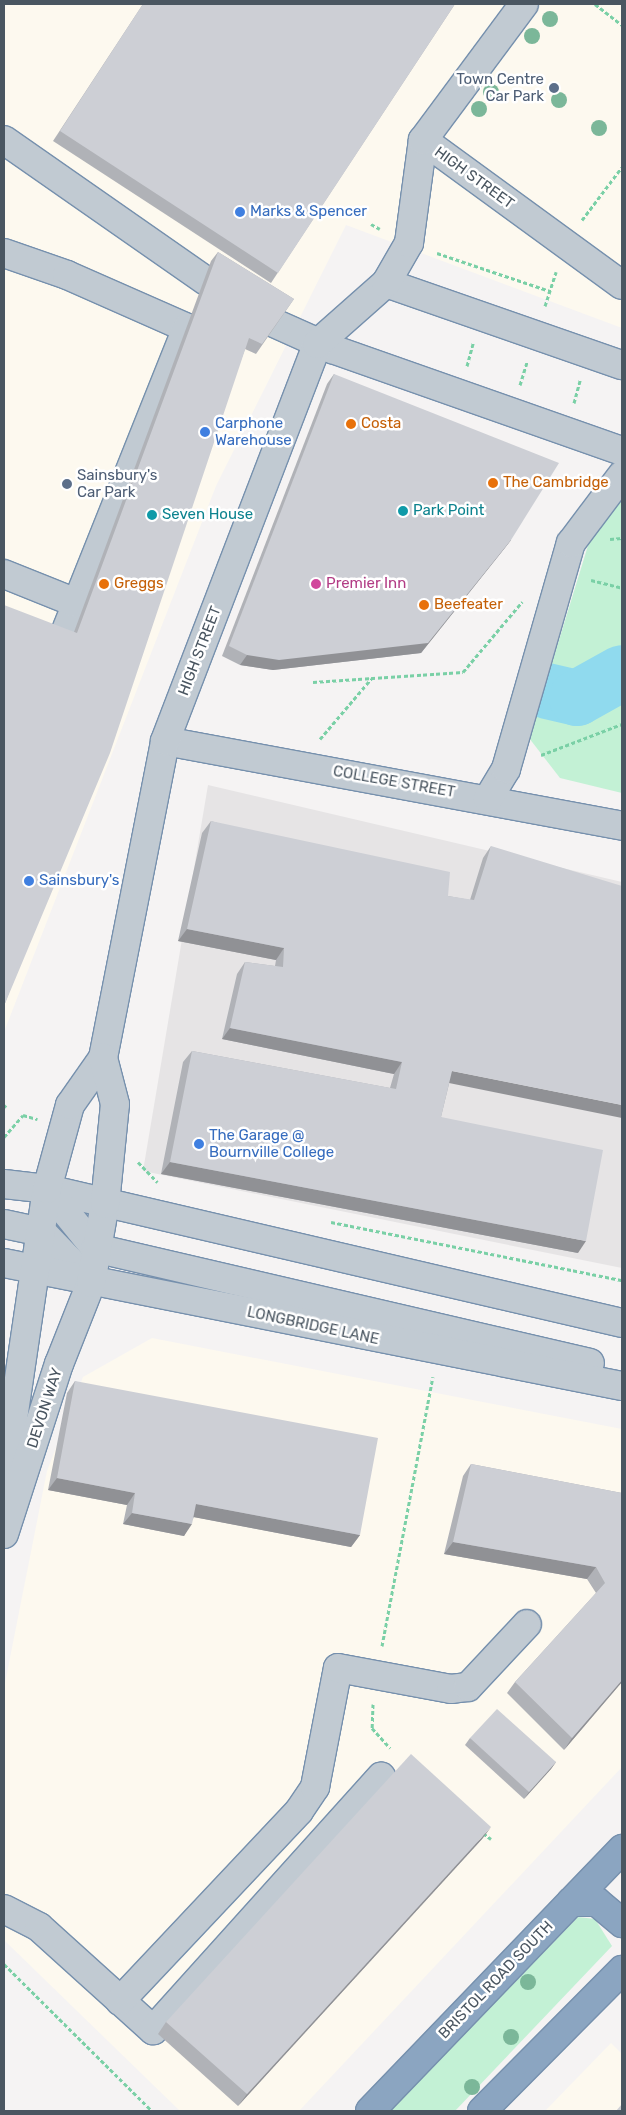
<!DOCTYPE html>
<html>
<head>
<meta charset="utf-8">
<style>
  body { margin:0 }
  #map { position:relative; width:626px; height:2115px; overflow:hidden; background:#f5f3f3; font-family:Rubik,sans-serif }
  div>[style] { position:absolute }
  .commercial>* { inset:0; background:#fdf9ef }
  .education>* { inset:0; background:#e6e4e5 }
  .green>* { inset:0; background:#c3f1d5 }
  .river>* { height:56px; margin:-28px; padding:0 28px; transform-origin:28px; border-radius:28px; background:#90daee }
  .path>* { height:3px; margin-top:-1.5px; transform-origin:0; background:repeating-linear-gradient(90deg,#7ad0a6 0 4px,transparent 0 6.5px) }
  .roads { filter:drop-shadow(1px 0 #7690ad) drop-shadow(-1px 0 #7690ad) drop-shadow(0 1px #7690ad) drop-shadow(0 -1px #7690ad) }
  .minor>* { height:28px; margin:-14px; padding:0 14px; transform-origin:14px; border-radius:14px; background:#c1cad2 }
  .highway>* { height:28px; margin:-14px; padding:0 14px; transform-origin:14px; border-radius:14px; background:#8ba5c1 }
  .trees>* { width:16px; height:16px; margin:-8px; border-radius:50%; background:#7bb799 }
  .wall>* { inset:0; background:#b0b2b7 }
  .shaded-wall>* { inset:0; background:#909195 }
  .building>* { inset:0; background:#cdcfd5 }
  .dots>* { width:14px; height:14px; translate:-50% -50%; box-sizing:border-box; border:2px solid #fff; border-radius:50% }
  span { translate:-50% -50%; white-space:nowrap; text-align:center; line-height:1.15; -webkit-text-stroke:5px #fff; paint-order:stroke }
  .service-label { font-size:15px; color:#4e5e75 }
  .right { translate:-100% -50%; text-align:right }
  .left { translate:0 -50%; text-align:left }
  .street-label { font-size:15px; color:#4a5661 }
  .shop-label { font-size:15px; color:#366cbe }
  .food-label { font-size:15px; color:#c56008 }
  .culture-label { font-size:15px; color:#0d838f }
  .hotel-label { font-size:15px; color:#b23c85 }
  .frame { position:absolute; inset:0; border:5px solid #4a5661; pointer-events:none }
</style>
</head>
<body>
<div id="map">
  <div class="commercial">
    <div style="clip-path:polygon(4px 4px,622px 4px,622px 328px,346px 225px,216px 486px,4px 1032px)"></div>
    <div style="clip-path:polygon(152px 1338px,622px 1429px,622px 1767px,299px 2111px,180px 2111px,4px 1940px,4px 1688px,47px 1471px,83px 1377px)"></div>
    <div style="clip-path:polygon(611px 2043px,622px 2054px,622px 2111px,545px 2111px)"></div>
  </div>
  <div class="education">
    <div style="clip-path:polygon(208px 785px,622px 882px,622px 1268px,143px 1171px)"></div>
  </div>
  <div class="green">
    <div style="clip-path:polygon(622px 493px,622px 793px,560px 778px,529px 738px,594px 526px)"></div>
    <div style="clip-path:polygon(578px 1917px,595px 1919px,612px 1946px,455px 2111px,390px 2111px)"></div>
  </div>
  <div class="river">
    <div style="left:547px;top:691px;width:31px;rotate:13deg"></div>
    <div style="left:577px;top:698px;width:51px;rotate:-29.1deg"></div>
  </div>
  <div class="path">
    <div style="left:595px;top:4px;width:34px;rotate:38deg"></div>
    <div style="left:582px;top:220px;width:66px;rotate:-53deg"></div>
    <div style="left:371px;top:224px;width:10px;rotate:29deg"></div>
    <div style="left:437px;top:253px;width:119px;rotate:18.6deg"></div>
    <div style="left:545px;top:306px;width:36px;rotate:-72deg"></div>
    <div style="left:467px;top:366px;width:24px;rotate:-75deg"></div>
    <div style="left:520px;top:385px;width:24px;rotate:-73deg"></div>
    <div style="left:574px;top:403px;width:24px;rotate:-75deg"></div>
    <div style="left:610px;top:539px;width:12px;rotate:-5deg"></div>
    <div style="left:591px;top:580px;width:32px;rotate:14deg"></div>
    <div style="left:313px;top:682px;width:150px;rotate:-3.8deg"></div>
    <div style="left:463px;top:672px;width:92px;rotate:-49.9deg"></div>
    <div style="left:320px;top:739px;width:79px;rotate:-49.6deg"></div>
    <div style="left:541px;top:755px;width:87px;rotate:-20.9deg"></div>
    <div style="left:4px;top:1105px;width:3px;rotate:45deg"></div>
    <div style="left:4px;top:1137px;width:29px;rotate:-49deg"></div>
    <div style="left:23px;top:1115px;width:15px;rotate:16deg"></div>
    <div style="left:138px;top:1162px;width:28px;rotate:46deg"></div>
    <div style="left:331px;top:1222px;width:297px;rotate:11.3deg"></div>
    <div style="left:382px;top:1646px;width:274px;rotate:-79.3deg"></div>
    <div style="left:373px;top:1704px;width:24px;rotate:92deg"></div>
    <div style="left:372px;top:1728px;width:27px;rotate:48deg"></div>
    <div style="left:483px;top:1833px;width:10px;rotate:37deg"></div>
    <div style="left:4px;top:1964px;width:209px;rotate:44.8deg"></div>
  </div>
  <div class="roads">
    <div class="minor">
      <div style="left:4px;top:140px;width:246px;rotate:34.9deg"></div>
      <div style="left:423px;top:140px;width:246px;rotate:36.1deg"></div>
      <div style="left:4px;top:253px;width:67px;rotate:19.2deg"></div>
      <div style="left:67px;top:275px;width:131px;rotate:23.8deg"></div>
      <div style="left:187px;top:328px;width:336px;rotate:111.8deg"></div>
      <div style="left:386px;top:283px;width:250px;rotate:19.2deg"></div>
      <div style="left:274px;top:323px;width:64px;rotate:24.1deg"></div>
      <div style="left:332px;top:349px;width:307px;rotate:19.4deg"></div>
      <div style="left:4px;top:574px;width:78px;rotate:21.9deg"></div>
      <div style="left:165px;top:741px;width:465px;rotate:10.5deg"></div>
      <div style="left:488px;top:799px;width:35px;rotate:-59deg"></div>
      <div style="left:506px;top:769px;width:235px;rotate:-74deg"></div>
      <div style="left:571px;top:543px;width:85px;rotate:-53.1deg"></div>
      <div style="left:4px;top:1184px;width:43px;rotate:6.6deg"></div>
      <div style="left:47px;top:1189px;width:590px;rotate:13.12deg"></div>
      <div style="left:47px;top:1189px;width:76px;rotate:50.9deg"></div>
      <div style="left:4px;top:1224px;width:39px;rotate:12deg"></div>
      <div style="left:42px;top:1232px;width:71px;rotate:46.1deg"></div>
      <div style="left:95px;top:1248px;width:508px;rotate:13.08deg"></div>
      <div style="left:4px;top:1263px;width:630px;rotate:11.26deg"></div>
      <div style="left:4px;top:1480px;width:294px;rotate:-81.6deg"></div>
      <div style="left:47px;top:1189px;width:87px;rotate:-74.7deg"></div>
      <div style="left:70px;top:1105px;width:57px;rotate:-54.9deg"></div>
      <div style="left:103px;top:1058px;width:323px;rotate:-78.9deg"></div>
      <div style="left:165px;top:741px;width:425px;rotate:-69deg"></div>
      <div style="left:317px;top:344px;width:92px;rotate:-41.5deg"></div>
      <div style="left:386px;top:283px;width:46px;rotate:-60.1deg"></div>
      <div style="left:409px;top:243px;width:104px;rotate:-82.3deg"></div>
      <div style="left:423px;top:140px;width:169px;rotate:-53.4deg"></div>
      <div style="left:4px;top:1534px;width:179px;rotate:-72.1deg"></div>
      <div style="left:59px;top:1364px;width:87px;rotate:-68.4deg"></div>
      <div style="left:91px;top:1283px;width:80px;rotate:-80deg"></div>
      <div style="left:105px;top:1204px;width:100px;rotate:-84.3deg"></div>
      <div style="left:115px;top:1104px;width:48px;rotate:-104.6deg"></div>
      <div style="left:4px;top:1909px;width:39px;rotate:27deg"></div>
      <div style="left:39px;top:1927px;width:154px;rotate:42.1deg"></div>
      <div style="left:153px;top:2030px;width:341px;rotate:-48deg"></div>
      <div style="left:120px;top:2001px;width:261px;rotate:-46.7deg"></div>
      <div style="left:299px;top:1811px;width:29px;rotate:-56deg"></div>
      <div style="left:315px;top:1787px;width:121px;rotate:-79.1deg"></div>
      <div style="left:338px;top:1668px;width:115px;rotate:10.5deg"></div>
      <div style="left:451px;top:1689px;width:17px;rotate:-7deg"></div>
      <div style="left:468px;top:1687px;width:86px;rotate:-46.9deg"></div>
    </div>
    <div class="highway">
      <div style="left:571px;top:1902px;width:26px"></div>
      <div style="left:597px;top:1902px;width:33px;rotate:40deg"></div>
      <div style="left:370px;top:2111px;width:364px;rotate:-46.1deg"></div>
      <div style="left:482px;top:2111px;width:199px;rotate:-45.2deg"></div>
    </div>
  </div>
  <div class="trees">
    <div style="left:550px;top:19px"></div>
    <div style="left:532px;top:36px"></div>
    <div style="left:491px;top:92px"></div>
    <div style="left:559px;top:100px"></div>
    <div style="left:479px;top:109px"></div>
    <div style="left:599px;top:128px"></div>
    <div style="left:528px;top:1982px"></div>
    <div style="left:511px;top:2037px"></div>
    <div style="left:472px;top:2087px"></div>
  </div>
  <div class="wall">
    <div style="clip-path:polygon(143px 4px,455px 4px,271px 283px,53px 141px)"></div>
    <div style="clip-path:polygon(218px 252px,294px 299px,256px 354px,245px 349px,4px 1006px,74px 632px,211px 261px)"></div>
    <div style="clip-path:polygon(334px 374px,511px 540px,504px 549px,421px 653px,273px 670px,240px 665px,222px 656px,327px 384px)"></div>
    <div style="clip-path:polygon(211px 821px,448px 896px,470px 900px,483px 858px,491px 846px,449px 1084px,441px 1117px,578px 1253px,161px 1174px,183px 1062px,192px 1051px,390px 1088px,394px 1074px,222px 1039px,237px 974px,245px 962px,275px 966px,276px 960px,178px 941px,202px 833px)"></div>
    <div style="clip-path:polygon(75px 1381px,360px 1535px,351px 1547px,194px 1517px,184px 1536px,123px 1524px,127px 1505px,48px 1490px,67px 1393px)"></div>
    <div style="clip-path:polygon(471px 1464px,622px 1493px,622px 1682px,564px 1750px,507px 1693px,515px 1682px,596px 1593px,587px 1579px,444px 1554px,463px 1476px)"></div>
    <div style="clip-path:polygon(470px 1738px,556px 1762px,551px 1769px,524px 1799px,465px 1745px)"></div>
    <div style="clip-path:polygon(483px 1838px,238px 2106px,158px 2034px,166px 2022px)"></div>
  </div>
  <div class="shaded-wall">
    <div style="clip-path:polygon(511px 540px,504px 549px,421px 653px,273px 670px,240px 665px,247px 655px)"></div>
    <div style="clip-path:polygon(187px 929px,284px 948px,276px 960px,178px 941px)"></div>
    <div style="clip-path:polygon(230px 1028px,402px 1062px,394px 1074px,222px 1039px)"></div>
    <div style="clip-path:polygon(452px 1071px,622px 1105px,622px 1118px,444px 1082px)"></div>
    <div style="clip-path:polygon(170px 1162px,586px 1241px,578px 1253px,161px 1174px)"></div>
    <div style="clip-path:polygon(57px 1478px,135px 1493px,127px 1505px,48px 1490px)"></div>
    <div style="clip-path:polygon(196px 1504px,360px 1535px,351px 1547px,188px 1516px)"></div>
    <div style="clip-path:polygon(132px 1513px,192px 1524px,184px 1536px,123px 1524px)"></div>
    <div style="clip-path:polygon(453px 1542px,596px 1567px,587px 1579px,444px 1554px)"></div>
    <div style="clip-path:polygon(622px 1680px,622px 1682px,564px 1750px,572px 1738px)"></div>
    <div style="clip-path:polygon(556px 1762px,551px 1769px,524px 1799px,529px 1792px)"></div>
    <div style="clip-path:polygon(491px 1827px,483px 1838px,238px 2106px,247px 2094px)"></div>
  </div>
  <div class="building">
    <div style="clip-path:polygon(143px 4px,455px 4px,278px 273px,60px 131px)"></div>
    <div style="clip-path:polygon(218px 252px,294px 299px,262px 344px,249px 338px,110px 753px,4px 1006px,4px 605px,77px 633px)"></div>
    <div style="clip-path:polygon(334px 374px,559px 463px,511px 540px,428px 643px,279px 660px,247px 655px,229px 646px)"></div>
    <div style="clip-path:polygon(211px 821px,450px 872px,448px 896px,474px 900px,491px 846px,622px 886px,622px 1105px,452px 1071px,441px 1117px,603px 1150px,586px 1241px,170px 1162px,192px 1051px,396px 1089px,402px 1062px,230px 1028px,245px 962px,283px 967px,284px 948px,187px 929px)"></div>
    <div style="clip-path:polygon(75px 1381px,378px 1438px,360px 1535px,196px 1504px,192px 1524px,132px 1513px,135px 1493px,57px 1478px)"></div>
    <div style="clip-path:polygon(471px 1464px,622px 1493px,622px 1680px,572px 1738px,515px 1682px,605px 1583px,596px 1567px,453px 1542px)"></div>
    <div style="clip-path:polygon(497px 1709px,556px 1762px,529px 1792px,470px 1738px)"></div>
    <div style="clip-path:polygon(411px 1754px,491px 1827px,247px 2094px,166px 2022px)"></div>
    <div style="clip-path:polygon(622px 2104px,622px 2111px,616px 2111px)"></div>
  </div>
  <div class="dots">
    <div style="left:554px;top:88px;background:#5c6f8a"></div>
    <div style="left:240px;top:212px;background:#3f7fe0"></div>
    <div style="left:351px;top:424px;background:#e8710a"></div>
    <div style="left:205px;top:432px;background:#3f7fe0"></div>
    <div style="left:493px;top:483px;background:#e8710a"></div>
    <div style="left:67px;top:484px;background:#5c6f8a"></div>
    <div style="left:403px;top:511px;background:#0f9aa8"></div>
    <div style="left:152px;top:515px;background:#0f9aa8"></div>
    <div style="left:104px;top:584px;background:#e8710a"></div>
    <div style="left:316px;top:584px;background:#d1479c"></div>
    <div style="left:424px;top:605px;background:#e8710a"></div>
    <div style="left:29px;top:881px;background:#3f7fe0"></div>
    <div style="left:199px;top:1144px;background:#3f7fe0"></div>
  </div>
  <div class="service-label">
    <span class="right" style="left:544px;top:88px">Town Centre<br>Car Park</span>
    <span class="left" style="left:77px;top:484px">Sainsbury's<br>Car Park</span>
  </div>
  <div class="street-label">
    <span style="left:474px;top:178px;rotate:36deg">HIGH STREET</span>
    <span style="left:200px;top:651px;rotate:-69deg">HIGH STREET</span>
    <span style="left:394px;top:782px;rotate:10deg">COLLEGE STREET</span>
    <span style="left:313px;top:1326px;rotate:12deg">LONGBRIDGE LANE</span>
    <span style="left:45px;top:1408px;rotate:-72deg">DEVON WAY</span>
    <span style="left:496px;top:1980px;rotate:-46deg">BRISTOL ROAD SOUTH</span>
  </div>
  <div class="shop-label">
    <span class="left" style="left:250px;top:212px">Marks &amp; Spencer</span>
    <span class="left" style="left:215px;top:432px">Carphone<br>Warehouse</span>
    <span class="left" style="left:39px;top:881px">Sainsbury's</span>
    <span class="left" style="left:209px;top:1144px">The Garage @<br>Bournville College</span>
  </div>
  <div class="food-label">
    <span class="left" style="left:361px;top:424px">Costa</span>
    <span class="left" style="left:503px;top:483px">The Cambridge</span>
    <span class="left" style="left:114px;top:584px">Greggs</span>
    <span class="left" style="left:434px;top:605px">Beefeater</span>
  </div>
  <div class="culture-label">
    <span class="left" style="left:413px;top:511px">Park Point</span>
    <span class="left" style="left:162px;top:515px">Seven House</span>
  </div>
  <div class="hotel-label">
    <span class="left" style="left:326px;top:584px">Premier Inn</span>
  </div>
  <div class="frame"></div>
</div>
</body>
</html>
